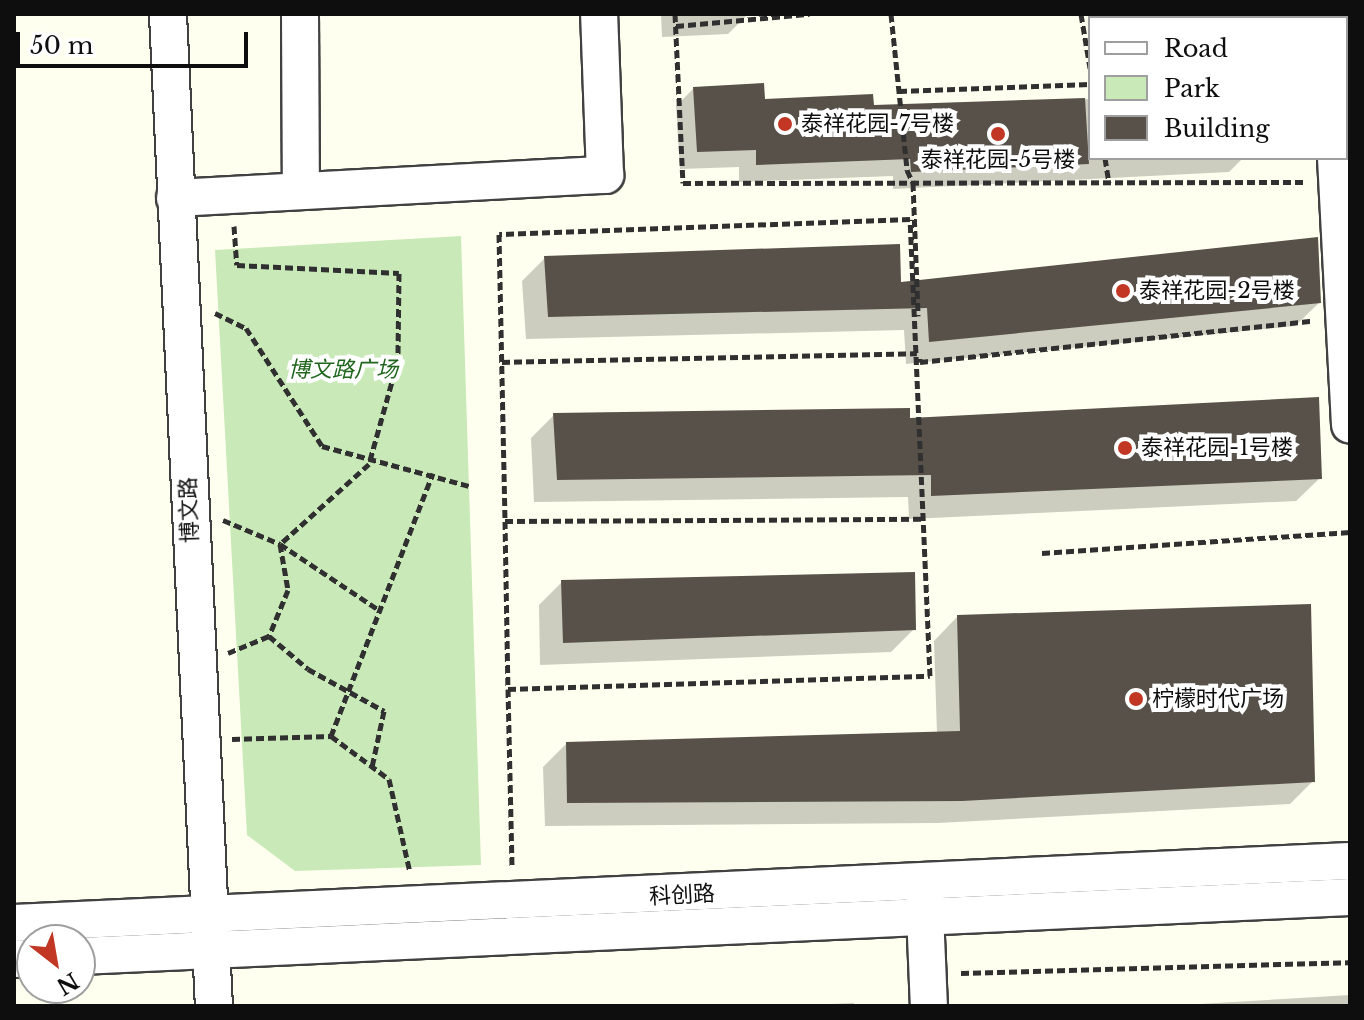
<!DOCTYPE html>
<html>
<head>
<meta charset="utf-8">
<style>
  body { margin:0 }
  #map { position:relative; width:1364px; height:1020px; overflow:hidden; background:#ffffef; font-family:"Libre Baskerville","Noto Sans SC",serif }
  div>[style] { position:absolute }
  .green>* { inset:0; background:#c9eab8 }
  .shadow>* { inset:0; background:#0003 }
  .building>* { inset:0; background:#57514a }
  .path>* { height:5px; margin-top:-2.5px; transform-origin:0; background:repeating-linear-gradient(90deg,#303030 0 8px,transparent 0 12px) }
  .roads { filter:drop-shadow(2px 0 #414141) drop-shadow(-2px 0 #414141) drop-shadow(0 2px #414141) drop-shadow(0 -2px #414141) }
  .minor>* { height:36px; margin:-18px; padding:0 18px; transform-origin:18px; border-radius:18px; background:#fff }
  .dots>* { width:22px; height:22px; translate:-50% -50%; box-sizing:border-box; border:4px solid #fff; border-radius:50% }
  span { translate:-50% -50%; white-space:nowrap; text-align:center; line-height:1.15; -webkit-text-stroke:8px #fff; paint-order:stroke }
  .poi-label { font-size:22px; color:#0e0e0e }
  .left { translate:0 -50%; text-align:left }
  .park-label { font-size:22px; color:#20671d; font-style:italic }
  .street-label { font-size:22px; color:#0e0e0e }
  .frame { position:absolute; inset:0; border:16px solid #0e0e0e; pointer-events:none }
  .legend { position:absolute; left:1088px; top:16px; width:260px; height:144px; box-sizing:border-box; background:#fff; border:2px solid #9f9f9f; margin:0; padding:10px 14px; list-style:none; font-size:24px; color:#0e0e0e }
  .legend li { display:flex; align-items:center; gap:16px; height:40px }
  .legend b { width:40px; border:2px solid #9f9f9f }
  .north { position:absolute; left:16px; top:924px; width:80px; height:80px; box-sizing:border-box; background:#fff; border:2px solid #9f9f9f; border-radius:50%; rotate:149deg; font-size:22px; font-weight:700; line-height:32px; text-align:center; color:#0e0e0e }
  .north::after { content:''; display:block; margin:auto; width:28px; height:36px; background:#c13723; clip-path:polygon(50% 0,100% 100%,50% 72%,0 100%) }
  .scale { position:absolute; left:16px; top:32px; width:232px; height:36px; box-sizing:border-box; border:4px solid #0e0e0e; border-top:0; padding-left:10px; font-size:24px; line-height:28px; white-space:nowrap; color:#0e0e0e; -webkit-text-stroke:6px #fff; paint-order:stroke }
</style>
</head>
<body>
<div id="map">
  <div class="green">
    <div style="clip-path:polygon(461px 236px,481px 865px,295px 871px,247px 835px,215px 250px)"></div>
  </div>
  <div class="shadow">
    <div style="clip-path:polygon(661px 14px,748px 14px,728px 34px,662px 37px)"></div>
    <div style="clip-path:polygon(1347px 14px,1350px 14px,1350px 87px)"></div>
    <div style="clip-path:polygon(694px 88px,764px 102px,872px 107px,1090px 99px,1090px 158px,1243px 158px,1229px 172px,893px 189px,893px 176px,739px 182px,739px 167px,680px 169px,676px 106px)"></div>
    <div style="clip-path:polygon(545px 258px,899px 284px,1319px 303px,1295px 326px,906px 364px,904px 330px,526px 339px,522px 281px)"></div>
    <div style="clip-path:polygon(554px 415px,1320px 478px,1296px 501px,909px 519px,908px 497px,534px 502px,531px 438px)"></div>
    <div style="clip-path:polygon(562px 582px,914px 629px,891px 652px,540px 665px,539px 605px)"></div>
    <div style="clip-path:polygon(957px 617px,1313px 781px,1290px 804px,938px 823px,545px 826px,543px 767px,566px 744px,937px 734px,934px 641px)"></div>
    <div style="clip-path:polygon(1350px 995px,1350px 1006px,1165px 1006px)"></div>
    <div style="clip-path:polygon(854px 1003px,854px 1006px,785px 1006px)"></div>
  </div>
  <div class="building">
    <div style="clip-path:polygon(764px 83px,765px 99px,873px 94px,874px 105px,1085px 98px,1089px 164px,911px 172px,910px 159px,756px 165px,756px 150px,697px 152px,693px 87px)"></div>
    <div style="clip-path:polygon(1318px 237px,1321px 303px,929px 342px,927px 308px,548px 317px,544px 256px,900px 244px,901px 282px)"></div>
    <div style="clip-path:polygon(1319px 397px,1322px 479px,931px 496px,931px 475px,557px 480px,553px 413px,910px 408px,910px 418px)"></div>
    <div style="clip-path:polygon(915px 572px,916px 630px,563px 643px,561px 580px)"></div>
    <div style="clip-path:polygon(1311px 604px,1315px 782px,962px 801px,567px 803px,566px 742px,960px 731px,957px 615px)"></div>
  </div>
  <div class="path">
    <div style="left:675px;top:14px;width:169px;rotate:87.3deg"></div>
    <div style="left:683px;top:183px;width:621px;rotate:-0.09deg"></div>
    <div style="left:891px;top:14px;width:157px;rotate:84.1deg"></div>
    <div style="left:907px;top:170px;width:14px;rotate:65deg"></div>
    <div style="left:913px;top:183px;width:133px;rotate:87.8deg"></div>
    <div style="left:1081px;top:14px;width:55px;rotate:80.5deg"></div>
    <div style="left:676px;top:26px;width:134px;rotate:-5.2deg"></div>
    <div style="left:899px;top:91px;width:191px;rotate:-2.1deg"></div>
    <div style="left:1105px;top:158px;width:25px;rotate:81deg"></div>
    <div style="left:234px;top:226px;width:39px;rotate:86deg"></div>
    <div style="left:237px;top:265px;width:162px;rotate:2.8deg"></div>
    <div style="left:399px;top:273px;width:87px;rotate:90.7deg"></div>
    <div style="left:398px;top:360px;width:108px;rotate:105.6deg"></div>
    <div style="left:369px;top:464px;width:120px;rotate:138deg"></div>
    <div style="left:280px;top:544px;width:119px;rotate:33.7deg"></div>
    <div style="left:215px;top:313px;width:34px;rotate:26deg"></div>
    <div style="left:246px;top:328px;width:140px;rotate:57.2deg"></div>
    <div style="left:322px;top:446px;width:152px;rotate:15.2deg"></div>
    <div style="left:920px;top:358px;width:4px;rotate:90deg"></div>
    <div style="left:920px;top:362px;width:394px;rotate:-6deg"></div>
    <div style="left:502px;top:362px;width:415px;rotate:-1.2deg"></div>
    <div style="left:223px;top:520px;width:62px;rotate:22.8deg"></div>
    <div style="left:280px;top:544px;width:47px;rotate:80.1deg"></div>
    <div style="left:288px;top:590px;width:50px;rotate:112.4deg"></div>
    <div style="left:505px;top:521px;width:418px;rotate:-0.3deg"></div>
    <div style="left:1042px;top:553px;width:309px;rotate:-3.9deg"></div>
    <div style="left:228px;top:653px;width:44px;rotate:-22.5deg"></div>
    <div style="left:269px;top:636px;width:51px;rotate:40.2deg"></div>
    <div style="left:308px;top:669px;width:87px;rotate:28.9deg"></div>
    <div style="left:384px;top:711px;width:57px;rotate:102.1deg"></div>
    <div style="left:508px;top:689px;width:422px;rotate:-1.8deg"></div>
    <div style="left:930px;top:676px;width:457px;rotate:-92.5deg"></div>
    <div style="left:910px;top:219px;width:411px;rotate:177.9deg"></div>
    <div style="left:499px;top:234px;width:287px;rotate:88.8deg"></div>
    <div style="left:505px;top:521px;width:168px;rotate:89deg"></div>
    <div style="left:508px;top:689px;width:179px;rotate:88.7deg"></div>
    <div style="left:331px;top:736px;width:282px;rotate:-68.8deg"></div>
    <div style="left:232px;top:739px;width:99px;rotate:-1.7deg"></div>
    <div style="left:331px;top:736px;width:72px;rotate:36.6deg"></div>
    <div style="left:389px;top:779px;width:95px;rotate:77.3deg"></div>
    <div style="left:961px;top:973px;width:389px;rotate:-1.6deg"></div>
  </div>
  <div class="roads">
    <div class="minor">
      <div style="left:168px;top:14px;width:993px;rotate:87.35deg"></div>
      <div style="left:300px;top:14px;width:174px;rotate:89.7deg"></div>
      <div style="left:1329px;top:14px;width:4px;rotate:90deg"></div>
      <div style="left:1336px;top:158px;width:267px;rotate:87deg"></div>
      <div style="left:175px;top:198px;width:431px;rotate:-3.1deg"></div>
      <div style="left:605px;top:175px;width:161px;rotate:-92.1deg"></div>
      <div style="left:924px;top:889px;width:117px;rotate:87.6deg"></div>
      <div style="left:14px;top:923px;width:1337px;rotate:-2.66deg"></div>
      <div style="left:80px;top:956px;width:1271px;rotate:-2.66deg"></div>
      <div style="left:14px;top:959px;width:18px;rotate:-3deg"></div>
    </div>
  </div>
  <div class="dots">
    <div style="left:785px;top:124px;background:#c13723"></div>
    <div style="left:998px;top:134px;background:#c13723"></div>
    <div style="left:1123px;top:291px;background:#c13723"></div>
    <div style="left:1125px;top:448px;background:#c13723"></div>
    <div style="left:1136px;top:699px;background:#c13723"></div>
  </div>
  <div class="poi-label">
    <span class="left" style="left:801px;top:124px">泰祥花园-7号楼</span>
    <span style="left:998px;top:160px">泰祥花园-5号楼</span>
    <span class="left" style="left:1139px;top:291px">泰祥花园-2号楼</span>
    <span class="left" style="left:1141px;top:448px">泰祥花园-1号楼</span>
    <span class="left" style="left:1152px;top:699px">柠檬时代广场</span>
  </div>
  <div class="park-label">
    <span style="left:343px;top:370px">博文路广场</span>
  </div>
  <div class="street-label">
    <span style="left:189px;top:510px;rotate:-92deg">博文路</span>
    <span style="left:682px;top:895px;rotate:-3deg">科创路</span>
  </div>
  <div class="frame"></div>
  <ul class="legend">
  <li><b style="height:10px;background:#fff"></b>Road</li>
  <li><b style="height:22px;background:#c9eab8"></b>Park</li>
  <li><b style="height:22px;background:#57514a"></b>Building</li>
  </ul>
  <div class="north">N</div>
  <div class="scale">50 m</div>
</div>
</body>
</html>
